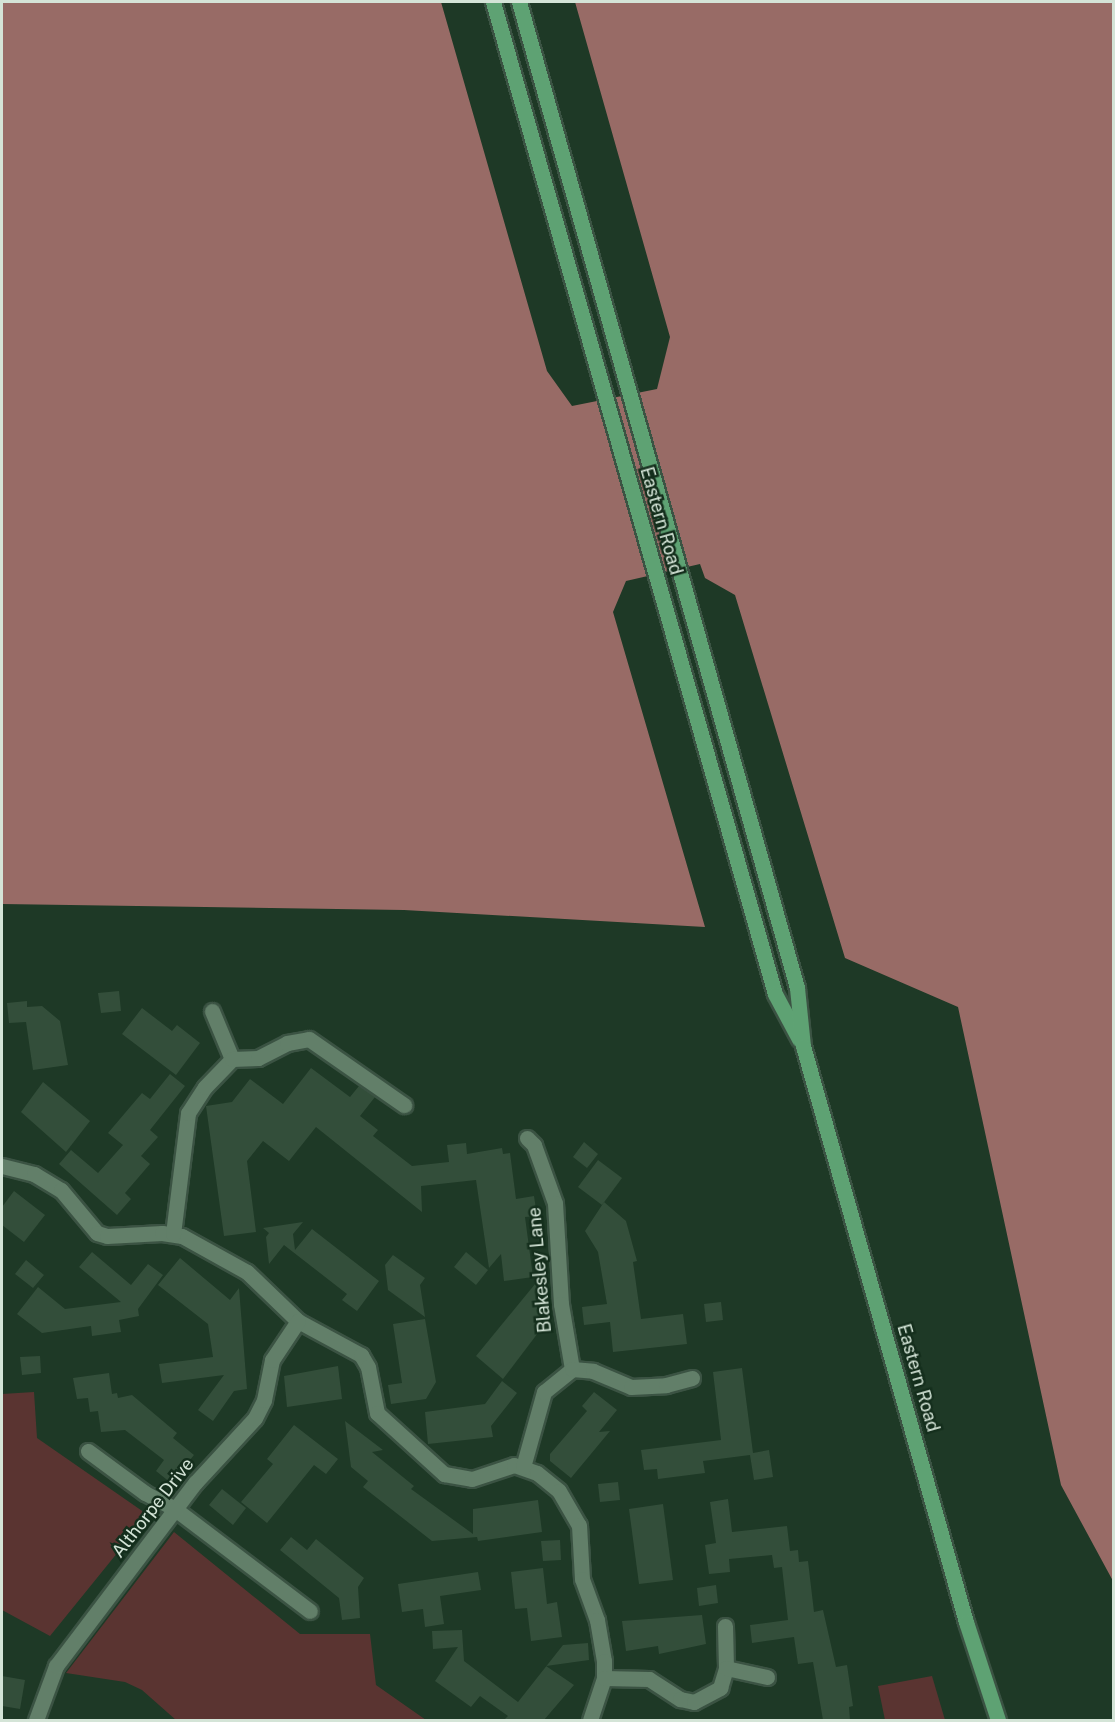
<!DOCTYPE html>
<html>
<head>
<meta charset="utf-8">
<style>
  body { margin:0 }
  #map { position:relative; width:1115px; height:1722px; overflow:hidden; background:#1e3926; font-family:"Public Sans",sans-serif }
  div>[style] { position:absolute }
  .green>* { inset:0; background:#5a3431 }
  .water>* { inset:0; background:#986b66 }
  .building>* { inset:0; background:#334e3a }
  .roads { filter:drop-shadow(2px 0 #3b5343) drop-shadow(-2px 0 #3b5343) drop-shadow(0 2px #3b5343) drop-shadow(0 -2px #3b5343) }
  .minor>* { height:15px; margin:-7.5px; padding:0 7.5px; transform-origin:7.5px; border-radius:7.5px; background:#627f69 }
  .primary>* { height:15px; margin:-7.5px; padding:0 7.5px; transform-origin:7.5px; border-radius:7.5px; background:#5ea273 }
  span { translate:-50% -50%; white-space:nowrap; text-align:center; line-height:1.15; -webkit-text-stroke:5px #142e1c; paint-order:stroke }
  .street-label { font-size:18px; color:#d4e4d7 }
  .frame { position:absolute; inset:0; border:3px solid #d4e4d7; pointer-events:none }
</style>
</head>
<body>
<div id="map">
  <div class="green">
    <div style="clip-path:polygon(34px 1392px,37px 1438px,148px 1515px,50px 1636px,2px 1610px,2px 1394px)"></div>
    <div style="clip-path:polygon(174px 1532px,300px 1634px,370px 1634px,376px 1685px,426px 1720px,176px 1720px,142px 1690px,125px 1682px,66px 1673px)"></div>
    <div style="clip-path:polygon(932px 1676px,945px 1720px,885px 1720px,878px 1686px)"></div>
  </div>
  <div class="water">
    <div style="clip-path:polygon(2px 2px,441px 2px,547px 371px,572px 406px,657px 389px,670px 337px,575px 2px,1113px 2px,1113px 1581px,1061px 1485px,958px 1007px,845px 958px,735px 595px,705px 578px,700px 564px,626px 581px,613px 612px,705px 927px,404px 910px,2px 904px)"></div>
  </div>
  <div class="building">
    <div style="clip-path:polygon(119px 991px,121px 1011px,101px 1013px,98px 993px)"></div>
    <div style="clip-path:polygon(27px 1001px,27px 1007px,42px 1006px,60px 1021px,68px 1065px,33px 1070px,26px 1022px,9px 1023px,7px 1003px)"></div>
    <div style="clip-path:polygon(142px 1008px,172px 1031px,177px 1025px,200px 1043px,176px 1075px,122px 1034px)"></div>
    <div style="clip-path:polygon(311px 1068px,350px 1097px,359px 1086px,375px 1097px,360px 1116px,378px 1130px,373px 1136px,412px 1166px,449px 1162px,447px 1145px,466px 1143px,467px 1154px,502px 1148px,503px 1154px,510px 1153px,516px 1199px,534px 1196px,537px 1216px,525px 1217px,533px 1277px,504px 1281px,501px 1254px,489px 1268px,476px 1180px,421px 1186px,422px 1212px,316px 1127px,289px 1161px,263px 1141px,247px 1161px,256px 1232px,224px 1236px,206px 1106px,232px 1102px,250px 1079px,283px 1104px)"></div>
    <div style="clip-path:polygon(170px 1074px,185px 1086px,150px 1130px,158px 1137px,141px 1156px,150px 1164px,125px 1193px,131px 1199px,117px 1215px,59px 1164px,71px 1150px,98px 1173px,123px 1145px,108px 1133px,142px 1093px,150px 1099px)"></div>
    <div style="clip-path:polygon(43px 1082px,90px 1121px,66px 1152px,21px 1112px)"></div>
    <div style="clip-path:polygon(584px 1142px,598px 1154px,587px 1168px,573px 1157px)"></div>
    <div style="clip-path:polygon(598px 1160px,622px 1178px,602px 1205px,578px 1187px)"></div>
    <div style="clip-path:polygon(14px 1191px,45px 1215px,24px 1242px,2px 1225px,2px 1207px)"></div>
    <div style="clip-path:polygon(604px 1202px,626px 1221px,637px 1261px,633px 1262px,641px 1319px,683px 1314px,687px 1344px,613px 1352px,610px 1322px,584px 1325px,582px 1307px,607px 1304px,598px 1252px,585px 1231px)"></div>
    <div style="clip-path:polygon(303px 1222px,293px 1234px,295px 1250px,312px 1229px,379px 1281px,357px 1311px,342px 1300px,347px 1294px,284px 1245px,269px 1264px,266px 1237px,269px 1233px,263px 1228px)"></div>
    <div style="clip-path:polygon(92px 1252px,131px 1285px,148px 1264px,163px 1275px,138px 1309px,139px 1316px,119px 1320px,121px 1332px,92px 1336px,91px 1326px,42px 1333px,17px 1314px,38px 1287px,65px 1309px,121px 1302px,79px 1267px)"></div>
    <div style="clip-path:polygon(466px 1252px,488px 1270px,476px 1285px,454px 1267px)"></div>
    <div style="clip-path:polygon(393px 1255px,425px 1278px,420px 1285px,425px 1317px,388px 1290px,385px 1265px)"></div>
    <div style="clip-path:polygon(180px 1258px,230px 1300px,239px 1288px,247px 1389px,234px 1391px,213px 1421px,198px 1410px,224px 1375px,162px 1383px,159px 1364px,213px 1357px,208px 1324px,158px 1285px)"></div>
    <div style="clip-path:polygon(26px 1260px,44px 1275px,33px 1288px,15px 1274px)"></div>
    <div style="clip-path:polygon(540px 1278px,547px 1321px,503px 1379px,476px 1356px)"></div>
    <div style="clip-path:polygon(721px 1302px,723px 1320px,706px 1322px,704px 1304px)"></div>
    <div style="clip-path:polygon(425px 1319px,436px 1382px,426px 1399px,391px 1404px,388px 1385px,402px 1383px,393px 1324px)"></div>
    <div style="clip-path:polygon(40px 1356px,41px 1373px,22px 1375px,20px 1357px)"></div>
    <div style="clip-path:polygon(338px 1366px,342px 1399px,287px 1407px,284px 1376px)"></div>
    <div style="clip-path:polygon(742px 1368px,753px 1453px,769px 1450px,773px 1477px,754px 1480px,750px 1455px,703px 1461px,705px 1473px,658px 1479px,657px 1469px,644px 1470px,641px 1450px,721px 1440px,713px 1372px)"></div>
    <div style="clip-path:polygon(109px 1373px,112px 1394px,117px 1393px,118px 1398px,132px 1395px,177px 1433px,173px 1438px,194px 1455px,171px 1483px,156px 1471px,164px 1460px,125px 1430px,101px 1432px,98px 1411px,90px 1412px,88px 1398px,77px 1399px,73px 1378px)"></div>
    <div style="clip-path:polygon(502px 1381px,517px 1393px,491px 1426px,493px 1437px,428px 1444px,425px 1412px,485px 1404px)"></div>
    <div style="clip-path:polygon(594px 1392px,617px 1410px,599px 1432px,610px 1431px,571px 1478px,550px 1461px,550px 1454px,587px 1411px,582px 1406px)"></div>
    <div style="clip-path:polygon(345px 1421px,383px 1450px,372px 1452px,414px 1486px,411px 1489px,473px 1534px,473px 1509px,538px 1500px,542px 1532px,478px 1541px,477px 1537px,432px 1541px,363px 1487px,368px 1481px,351px 1467px)"></div>
    <div style="clip-path:polygon(294px 1425px,338px 1459px,326px 1474px,314px 1465px,267px 1523px,241px 1502px,273px 1464px,267px 1459px)"></div>
    <div style="clip-path:polygon(618px 1482px,620px 1500px,600px 1502px,598px 1484px)"></div>
    <div style="clip-path:polygon(222px 1489px,246px 1508px,233px 1525px,209px 1505px)"></div>
    <div style="clip-path:polygon(728px 1499px,732px 1532px,787px 1526px,790px 1551px,798px 1550px,799px 1562px,808px 1561px,814px 1612px,823px 1610px,836px 1667px,847px 1665px,853px 1706px,849px 1707px,850px 1720px,823px 1720px,813px 1662px,798px 1664px,794px 1637px,752px 1643px,750px 1625px,788px 1620px,782px 1567px,774px 1568px,772px 1555px,729px 1559px,730px 1572px,709px 1574px,705px 1545px,716px 1543px,710px 1502px)"></div>
    <div style="clip-path:polygon(663px 1504px,673px 1580px,639px 1584px,629px 1509px)"></div>
    <div style="clip-path:polygon(291px 1537px,307px 1550px,316px 1539px,364px 1578px,358px 1587px,360px 1618px,342px 1620px,339px 1598px,280px 1550px)"></div>
    <div style="clip-path:polygon(560px 1540px,561px 1560px,543px 1561px,541px 1541px)"></div>
    <div style="clip-path:polygon(543px 1568px,547px 1604px,557px 1602px,562px 1637px,531px 1641px,527px 1608px,515px 1609px,511px 1572px)"></div>
    <div style="clip-path:polygon(478px 1572px,481px 1590px,440px 1596px,444px 1624px,425px 1627px,423px 1609px,402px 1612px,398px 1584px)"></div>
    <div style="clip-path:polygon(716px 1585px,718px 1603px,699px 1606px,697px 1588px)"></div>
    <div style="clip-path:polygon(702px 1615px,706px 1644px,659px 1654px,658px 1646px,626px 1651px,622px 1621px)"></div>
    <div style="clip-path:polygon(462px 1630px,464px 1661px,518px 1702px,563px 1645px,588px 1643px,589px 1660px,546px 1666px,574px 1685px,544px 1720px,504px 1720px,508px 1716px,480px 1696px,471px 1707px,435px 1681px,458px 1647px,433px 1649px,432px 1631px)"></div>
    <div style="clip-path:polygon(2px 1676px,25px 1680px,20px 1709px,2px 1706px)"></div>
  </div>
  <div class="roads">
    <div class="minor">
      <div style="left:212px;top:1011px;width:52px;rotate:67.4deg"></div>
      <div style="left:527px;top:1138px;width:10px;rotate:45deg"></div>
      <div style="left:534px;top:1145px;width:62px;rotate:70.1deg"></div>
      <div style="left:555px;top:1203px;width:101px;rotate:86.6deg"></div>
      <div style="left:561px;top:1304px;width:66px;rotate:80.4deg"></div>
      <div style="left:2px;top:1166px;width:33px;rotate:14deg"></div>
      <div style="left:34px;top:1174px;width:31px;rotate:31deg"></div>
      <div style="left:61px;top:1190px;width:56px;rotate:50.1deg"></div>
      <div style="left:97px;top:1233px;width:10px;rotate:17deg"></div>
      <div style="left:107px;top:1236px;width:55px;rotate:-3.1deg"></div>
      <div style="left:162px;top:1233px;width:20px;rotate:9deg"></div>
      <div style="left:182px;top:1236px;width:74px;rotate:29deg"></div>
      <div style="left:247px;top:1272px;width:71px;rotate:43.9deg"></div>
      <div style="left:298px;top:1321px;width:72px;rotate:28.4deg"></div>
      <div style="left:361px;top:1355px;width:14px;rotate:60deg"></div>
      <div style="left:368px;top:1367px;width:47px;rotate:78.9deg"></div>
      <div style="left:377px;top:1413px;width:91px;rotate:42.3deg"></div>
      <div style="left:444px;top:1474px;width:28px;rotate:10deg"></div>
      <div style="left:472px;top:1479px;width:44px;rotate:-18.4deg"></div>
      <div style="left:514px;top:1465px;width:24px;rotate:19deg"></div>
      <div style="left:537px;top:1473px;width:28px;rotate:39deg"></div>
      <div style="left:559px;top:1491px;width:39px;rotate:60deg"></div>
      <div style="left:579px;top:1525px;width:54px;rotate:86.8deg"></div>
      <div style="left:582px;top:1579px;width:44px;rotate:69.9deg"></div>
      <div style="left:597px;top:1620px;width:42px;rotate:80.3deg"></div>
      <div style="left:604px;top:1661px;width:17px;rotate:90deg"></div>
      <div style="left:604px;top:1678px;width:44px;rotate:108.4deg"></div>
      <div style="left:173px;top:1234px;width:122px;rotate:-82.9deg"></div>
      <div style="left:188px;top:1113px;width:31px;rotate:-57deg"></div>
      <div style="left:205px;top:1087px;width:39px;rotate:-46deg"></div>
      <div style="left:232px;top:1059px;width:26px;rotate:-2deg"></div>
      <div style="left:258px;top:1058px;width:33px;rotate:-27deg"></div>
      <div style="left:287px;top:1043px;width:22px;rotate:-10deg"></div>
      <div style="left:309px;top:1039px;width:116px;rotate:34.8deg"></div>
      <div style="left:88px;top:1451px;width:71px;rotate:36.4deg"></div>
      <div style="left:145px;top:1493px;width:34px;rotate:28deg"></div>
      <div style="left:175px;top:1509px;width:169px;rotate:37.1deg"></div>
      <div style="left:523px;top:1467px;width:78px;rotate:-74.4deg"></div>
      <div style="left:544px;top:1392px;width:36px;rotate:-39deg"></div>
      <div style="left:572px;top:1369px;width:21px;rotate:5deg"></div>
      <div style="left:593px;top:1371px;width:41px;rotate:22.8deg"></div>
      <div style="left:631px;top:1387px;width:35px;rotate:-3deg"></div>
      <div style="left:666px;top:1385px;width:27px;rotate:-15deg"></div>
      <div style="left:725px;top:1626px;width:42px;rotate:88.6deg"></div>
      <div style="left:604px;top:1678px;width:45px;rotate:1.3deg"></div>
      <div style="left:649px;top:1679px;width:37px;rotate:33deg"></div>
      <div style="left:680px;top:1699px;width:14px;rotate:12deg"></div>
      <div style="left:694px;top:1702px;width:30px;rotate:-28deg"></div>
      <div style="left:720px;top:1688px;width:21px;rotate:-73deg"></div>
      <div style="left:726px;top:1668px;width:42px;rotate:12.4deg"></div>
      <div style="left:36px;top:1720px;width:58px;rotate:-69.7deg"></div>
      <div style="left:56px;top:1666px;width:230px;rotate:-52.8deg"></div>
      <div style="left:195px;top:1483px;width:88px;rotate:-47.3deg"></div>
      <div style="left:255px;top:1418px;width:20px;rotate:-63deg"></div>
      <div style="left:264px;top:1400px;width:41px;rotate:-78.7deg"></div>
      <div style="left:272px;top:1360px;width:47px;rotate:-56.3deg"></div>
    </div>
    <div class="primary">
      <div style="left:493px;top:2px;width:1031px;rotate:74.13deg"></div>
      <div style="left:775px;top:994px;width:51px;rotate:61.9deg"></div>
      <div style="left:519px;top:2px;width:1024px;rotate:74.25deg"></div>
      <div style="left:797px;top:988px;width:58px;rotate:84.1deg"></div>
      <div style="left:803px;top:1046px;width:599px;rotate:74.2deg"></div>
      <div style="left:966px;top:1622px;width:103px;rotate:71.9deg"></div>
    </div>
  </div>
  <div class="street-label">
    <span style="left:661px;top:521px;rotate:74deg">Eastern Road</span>
    <span style="left:540px;top:1270px;rotate:-95deg">Blakesley Lane</span>
    <span style="left:918px;top:1378px;rotate:74deg">Eastern Road</span>
    <span style="left:153px;top:1508px;rotate:-52deg">Althorpe Drive</span>
  </div>
  <div class="frame"></div>
</div>
</body>
</html>
